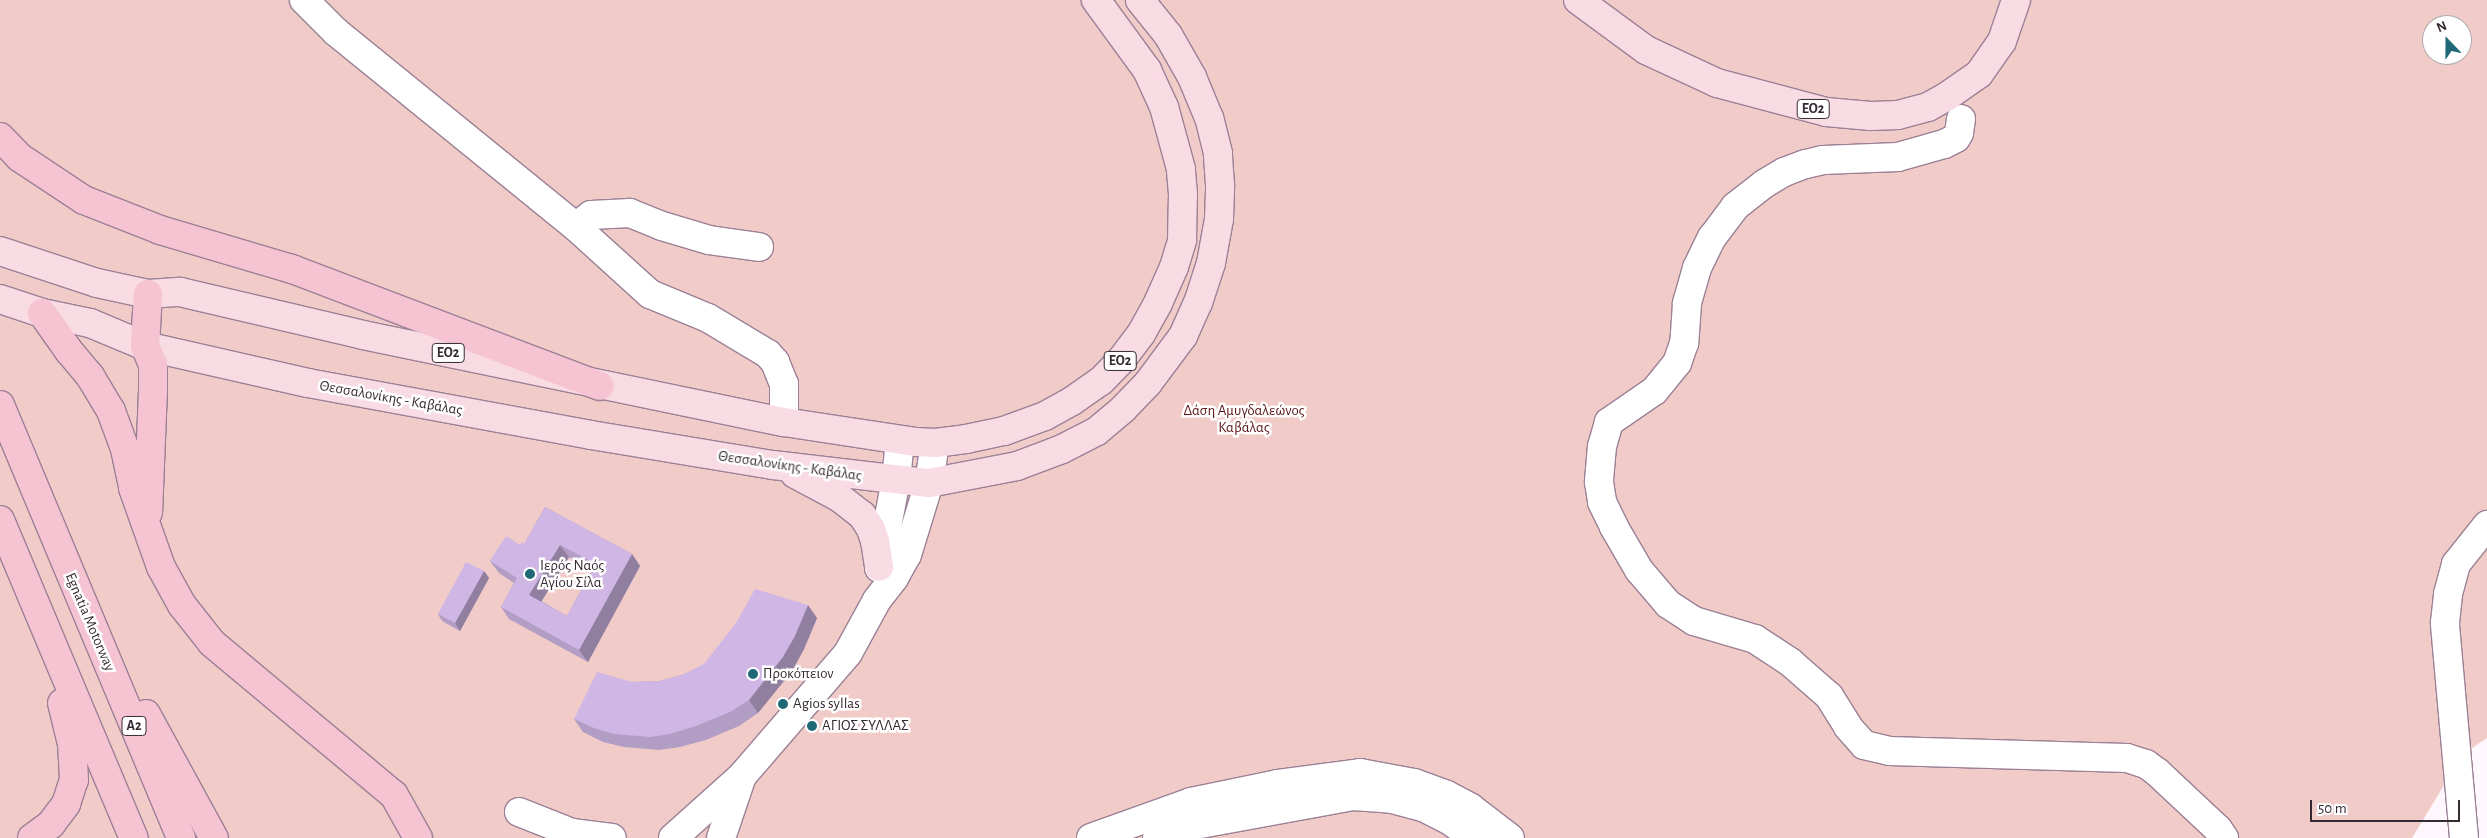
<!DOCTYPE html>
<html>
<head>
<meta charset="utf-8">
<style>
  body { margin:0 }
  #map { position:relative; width:2487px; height:838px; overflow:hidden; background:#fef8fd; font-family:"Alegreya Sans",sans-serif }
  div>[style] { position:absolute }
  .green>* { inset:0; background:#f0cbc8 }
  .roads { filter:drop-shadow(1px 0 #9b8096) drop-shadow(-1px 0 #9b8096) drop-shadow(0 1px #9b8096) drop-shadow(0 -1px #9b8096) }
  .minor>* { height:28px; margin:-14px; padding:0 14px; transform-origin:14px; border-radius:14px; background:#fff }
  .major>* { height:28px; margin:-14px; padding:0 14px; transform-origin:14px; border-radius:14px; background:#f9dbe4 }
  .highway>* { height:28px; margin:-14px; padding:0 14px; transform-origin:14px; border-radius:14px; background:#f5c3d2 }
  .wall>* { inset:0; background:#b29dc5 }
  .shaded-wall>* { inset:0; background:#917fa0 }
  .building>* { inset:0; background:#cfb6e5 }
  .dots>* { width:14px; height:14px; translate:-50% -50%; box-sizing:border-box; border:2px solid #fff; border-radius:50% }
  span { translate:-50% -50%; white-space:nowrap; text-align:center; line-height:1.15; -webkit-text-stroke:5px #fff; paint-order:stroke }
  .shield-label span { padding:1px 4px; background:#fff; border:1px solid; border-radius:4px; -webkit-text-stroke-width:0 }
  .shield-label { font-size:14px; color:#352a33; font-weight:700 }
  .street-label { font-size:15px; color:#352a33 }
  .park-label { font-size:15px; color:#5a1619 }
  .poi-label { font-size:15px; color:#352a33 }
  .left { translate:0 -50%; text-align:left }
  .north { position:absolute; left:2422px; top:15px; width:50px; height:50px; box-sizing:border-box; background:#fff; border:1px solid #aeaaad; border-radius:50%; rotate:338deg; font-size:14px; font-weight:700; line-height:20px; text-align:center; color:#352a33 }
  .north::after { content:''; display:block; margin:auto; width:18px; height:22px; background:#1f6875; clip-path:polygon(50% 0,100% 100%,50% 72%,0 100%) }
  .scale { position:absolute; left:2310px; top:800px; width:150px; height:22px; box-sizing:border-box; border:2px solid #352a33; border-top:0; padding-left:6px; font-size:15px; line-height:18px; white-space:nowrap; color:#352a33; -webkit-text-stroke:4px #fff; paint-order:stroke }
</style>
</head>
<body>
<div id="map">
  <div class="green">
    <div style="clip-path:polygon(evenodd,0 0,2487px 0,2487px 738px,2463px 754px,2412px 838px,0 838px,0 0,2432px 25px,2462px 25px,2462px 55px,2432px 55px,2432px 25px)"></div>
  </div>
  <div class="roads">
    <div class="minor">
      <div style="left:304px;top:0;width:45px;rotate:45deg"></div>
      <div style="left:336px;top:32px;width:309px;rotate:39.1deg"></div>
      <div style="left:1961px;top:119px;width:14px;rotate:98deg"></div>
      <div style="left:1959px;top:133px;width:6px;rotate:121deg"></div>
      <div style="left:1956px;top:138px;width:13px;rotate:153deg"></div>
      <div style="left:1944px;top:144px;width:48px;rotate:164.2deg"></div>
      <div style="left:1898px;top:157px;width:75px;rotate:177.7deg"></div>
      <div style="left:1823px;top:160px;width:18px;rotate:167deg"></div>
      <div style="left:1805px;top:164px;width:22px;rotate:159deg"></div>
      <div style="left:1784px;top:172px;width:23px;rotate:149deg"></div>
      <div style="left:1764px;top:184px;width:37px;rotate:142deg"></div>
      <div style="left:1735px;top:207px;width:38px;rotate:127deg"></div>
      <div style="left:1712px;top:237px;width:34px;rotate:116deg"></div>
      <div style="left:1697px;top:268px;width:37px;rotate:106deg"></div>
      <div style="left:1687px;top:304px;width:39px;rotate:94deg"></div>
      <div style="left:1684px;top:343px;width:21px;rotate:109deg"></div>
      <div style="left:1677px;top:363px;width:36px;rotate:129deg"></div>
      <div style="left:1654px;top:391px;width:55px;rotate:145.4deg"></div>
      <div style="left:1609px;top:422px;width:25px;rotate:106deg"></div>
      <div style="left:1602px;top:446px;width:36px;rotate:95deg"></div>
      <div style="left:1599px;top:482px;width:20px;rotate:81deg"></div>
      <div style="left:1602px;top:502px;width:28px;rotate:64deg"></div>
      <div style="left:1614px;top:527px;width:50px;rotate:59.8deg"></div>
      <div style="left:1639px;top:570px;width:45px;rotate:49.5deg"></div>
      <div style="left:1668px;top:604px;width:31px;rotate:33deg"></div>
      <div style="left:1694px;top:621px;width:64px;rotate:16.4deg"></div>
      <div style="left:1755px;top:639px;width:42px;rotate:33.3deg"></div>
      <div style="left:1790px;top:662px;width:52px;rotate:41.1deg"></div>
      <div style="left:1829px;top:696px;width:36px;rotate:58deg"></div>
      <div style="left:1848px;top:727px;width:24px;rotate:48deg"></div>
      <div style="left:1864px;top:745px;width:26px;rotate:13deg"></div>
      <div style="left:1889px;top:751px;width:238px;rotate:1.7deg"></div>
      <div style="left:2127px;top:758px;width:20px;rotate:18deg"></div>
      <div style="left:2146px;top:764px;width:14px;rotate:36deg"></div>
      <div style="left:2157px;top:772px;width:83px;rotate:43.1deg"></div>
      <div style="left:2218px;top:829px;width:11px;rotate:56deg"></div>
      <div style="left:759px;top:247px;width:50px;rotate:-172deg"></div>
      <div style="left:709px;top:240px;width:49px;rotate:-163.4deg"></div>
      <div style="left:662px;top:226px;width:35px;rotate:-158deg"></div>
      <div style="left:630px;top:213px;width:39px;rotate:177deg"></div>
      <div style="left:591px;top:215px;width:19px;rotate:141deg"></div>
      <div style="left:576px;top:227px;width:100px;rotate:42.2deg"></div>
      <div style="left:650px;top:294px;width:63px;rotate:22.5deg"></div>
      <div style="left:708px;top:318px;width:70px;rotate:31deg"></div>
      <div style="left:768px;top:354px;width:11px;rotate:49deg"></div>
      <div style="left:775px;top:362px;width:24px;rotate:68deg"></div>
      <div style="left:784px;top:384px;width:38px;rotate:90deg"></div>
      <div style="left:879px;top:568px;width:90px;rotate:-79.1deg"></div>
      <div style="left:896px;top:480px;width:40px;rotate:-84.3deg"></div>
      <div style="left:519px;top:812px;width:57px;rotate:21.6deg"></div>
      <div style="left:572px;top:833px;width:40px;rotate:7.1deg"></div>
      <div style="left:673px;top:838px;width:93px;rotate:-41.9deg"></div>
      <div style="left:742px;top:776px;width:162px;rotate:-49.2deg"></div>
      <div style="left:848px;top:653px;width:60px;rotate:-61.3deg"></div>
      <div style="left:877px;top:600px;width:28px;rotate:-52deg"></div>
      <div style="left:894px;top:578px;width:26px;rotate:-61deg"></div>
      <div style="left:907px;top:555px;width:75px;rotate:-73deg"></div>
      <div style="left:929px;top:483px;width:40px;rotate:-81.5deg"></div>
      <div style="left:721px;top:838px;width:62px;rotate:-71.3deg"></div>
      <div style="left:1091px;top:838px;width:106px;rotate:-19.8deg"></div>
      <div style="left:1191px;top:802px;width:89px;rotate:-11.7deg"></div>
      <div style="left:1278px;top:784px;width:83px;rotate:-7.6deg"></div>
      <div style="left:1360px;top:773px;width:55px;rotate:10.5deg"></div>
      <div style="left:1414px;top:783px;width:35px;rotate:20deg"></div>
      <div style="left:1447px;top:795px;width:27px;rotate:28deg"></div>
      <div style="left:1471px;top:808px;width:49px;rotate:37.6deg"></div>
      <div style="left:1157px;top:838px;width:40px;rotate:-18.9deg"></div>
      <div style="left:1195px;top:825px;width:161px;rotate:-10.4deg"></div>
      <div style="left:1353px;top:796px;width:39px;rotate:4deg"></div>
      <div style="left:1392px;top:799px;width:34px;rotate:15deg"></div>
      <div style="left:1425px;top:808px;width:27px;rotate:27deg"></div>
      <div style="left:1449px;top:820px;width:31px;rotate:36deg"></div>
      <div style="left:2464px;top:838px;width:216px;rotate:-95.1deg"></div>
      <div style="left:2445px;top:623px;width:29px;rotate:-84deg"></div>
      <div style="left:2448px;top:594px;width:31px;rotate:-75deg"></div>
      <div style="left:2456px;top:564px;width:50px;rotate:-51.5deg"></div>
    </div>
    <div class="major">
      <div style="left:1578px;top:0;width:84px;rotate:36.3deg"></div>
      <div style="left:1646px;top:50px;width:78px;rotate:24.9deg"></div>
      <div style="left:1717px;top:83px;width:113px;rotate:14.9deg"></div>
      <div style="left:1826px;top:112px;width:45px;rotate:5.1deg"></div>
      <div style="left:1871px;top:116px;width:27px;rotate:-2deg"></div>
      <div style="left:1898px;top:115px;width:31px;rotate:-15deg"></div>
      <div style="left:1928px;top:107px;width:21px;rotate:-29deg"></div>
      <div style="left:1946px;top:97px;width:40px;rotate:-34.9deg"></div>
      <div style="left:1979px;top:74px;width:40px;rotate:-55.1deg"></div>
      <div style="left:2002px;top:41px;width:43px;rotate:-71.1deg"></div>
      <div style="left:0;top:251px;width:102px;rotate:18.3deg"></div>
      <div style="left:97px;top:283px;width:52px;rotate:12.2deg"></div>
      <div style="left:148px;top:294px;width:32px;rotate:-4deg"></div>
      <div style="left:180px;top:292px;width:188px;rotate:13.2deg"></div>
      <div style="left:363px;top:335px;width:430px;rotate:11.7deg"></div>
      <div style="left:784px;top:422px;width:134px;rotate:8.6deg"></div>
      <div style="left:916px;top:442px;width:19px;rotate:3deg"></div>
      <div style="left:935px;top:443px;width:31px;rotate:-7deg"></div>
      <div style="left:966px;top:439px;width:39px;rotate:-12deg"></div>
      <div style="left:1004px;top:431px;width:44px;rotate:-20.1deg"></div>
      <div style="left:1045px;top:416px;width:31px;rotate:-29deg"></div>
      <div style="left:1072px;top:401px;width:35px;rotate:-35deg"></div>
      <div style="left:1101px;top:381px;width:30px;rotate:-46deg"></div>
      <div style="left:1122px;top:359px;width:31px;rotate:-53deg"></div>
      <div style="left:1141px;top:334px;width:35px;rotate:-61deg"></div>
      <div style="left:1158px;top:303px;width:39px;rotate:-66deg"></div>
      <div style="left:1174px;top:267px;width:28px;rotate:-73deg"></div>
      <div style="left:1182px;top:240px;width:46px;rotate:-88.8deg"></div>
      <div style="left:1183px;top:194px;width:25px;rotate:-95deg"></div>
      <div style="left:1181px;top:169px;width:64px;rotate:-105.3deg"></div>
      <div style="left:1164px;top:107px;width:41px;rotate:-114.7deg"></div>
      <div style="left:1147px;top:70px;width:87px;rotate:-126.1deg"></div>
      <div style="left:0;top:299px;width:44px;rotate:18.4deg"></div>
      <div style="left:42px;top:313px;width:49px;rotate:11.8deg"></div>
      <div style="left:90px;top:323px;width:60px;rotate:22.7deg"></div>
      <div style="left:145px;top:346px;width:167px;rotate:12.8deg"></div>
      <div style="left:308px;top:383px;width:288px;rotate:10.4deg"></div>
      <div style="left:591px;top:435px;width:184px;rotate:9.4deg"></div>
      <div style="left:773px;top:465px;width:157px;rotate:6.6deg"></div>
      <div style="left:929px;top:483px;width:90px;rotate:-10.9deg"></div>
      <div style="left:1017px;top:466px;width:48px;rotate:-20.7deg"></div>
      <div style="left:1062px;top:449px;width:39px;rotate:-27deg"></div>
      <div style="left:1097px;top:431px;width:34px;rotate:-40deg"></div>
      <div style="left:1123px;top:409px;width:36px;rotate:-46deg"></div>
      <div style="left:1148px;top:383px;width:59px;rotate:-53.3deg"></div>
      <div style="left:1183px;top:336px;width:36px;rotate:-66deg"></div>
      <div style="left:1198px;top:303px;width:42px;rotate:-72deg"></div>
      <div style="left:1211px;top:263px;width:45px;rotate:-79.7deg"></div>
      <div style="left:1219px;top:219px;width:34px;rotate:-88deg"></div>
      <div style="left:1220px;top:185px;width:32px;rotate:-94deg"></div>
      <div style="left:1218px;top:153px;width:36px;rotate:-104deg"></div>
      <div style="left:1209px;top:118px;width:44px;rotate:-112.5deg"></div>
      <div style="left:1192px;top:77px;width:48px;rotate:-119.7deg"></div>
      <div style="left:1168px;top:35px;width:45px;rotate:-128.7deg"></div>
      <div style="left:795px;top:474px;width:51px;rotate:28.1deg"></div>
      <div style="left:840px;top:498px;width:28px;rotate:38deg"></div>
      <div style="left:862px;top:515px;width:17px;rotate:57deg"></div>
      <div style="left:871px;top:529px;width:13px;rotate:72deg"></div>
      <div style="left:875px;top:541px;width:26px;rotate:81deg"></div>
    </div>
    <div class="highway">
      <div style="left:0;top:137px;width:28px;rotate:46deg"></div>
      <div style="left:19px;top:157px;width:78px;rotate:33.5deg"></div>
      <div style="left:84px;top:200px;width:82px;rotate:21.5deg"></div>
      <div style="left:160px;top:230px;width:138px;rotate:16.5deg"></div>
      <div style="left:292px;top:269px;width:329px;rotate:20.8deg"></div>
      <div style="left:148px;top:294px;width:52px;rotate:93.3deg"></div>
      <div style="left:145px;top:346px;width:21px;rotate:67deg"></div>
      <div style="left:153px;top:365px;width:25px;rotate:90deg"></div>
      <div style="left:153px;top:390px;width:122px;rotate:92.3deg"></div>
      <div style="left:42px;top:313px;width:47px;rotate:54.6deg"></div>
      <div style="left:69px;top:351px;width:33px;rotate:50deg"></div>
      <div style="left:90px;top:376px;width:41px;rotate:59deg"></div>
      <div style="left:111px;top:411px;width:40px;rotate:69.8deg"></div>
      <div style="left:125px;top:449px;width:40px;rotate:78deg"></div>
      <div style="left:133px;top:488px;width:84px;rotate:70.5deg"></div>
      <div style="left:161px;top:567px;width:43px;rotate:61.1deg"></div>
      <div style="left:182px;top:605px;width:48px;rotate:51.7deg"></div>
      <div style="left:212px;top:643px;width:237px;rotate:39.9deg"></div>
      <div style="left:394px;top:795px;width:49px;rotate:60.8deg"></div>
      <div style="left:0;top:405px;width:469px;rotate:67.3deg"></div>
      <div style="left:0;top:520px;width:345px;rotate:67.2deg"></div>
      <div style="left:146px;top:714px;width:141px;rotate:61.3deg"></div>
      <div style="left:32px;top:838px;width:24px;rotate:-36deg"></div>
      <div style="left:51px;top:824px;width:25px;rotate:-53deg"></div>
      <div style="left:66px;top:804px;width:25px;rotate:-72deg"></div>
      <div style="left:74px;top:780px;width:36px;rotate:-93deg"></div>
      <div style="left:72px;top:744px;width:42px;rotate:-103.7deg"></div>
    </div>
  </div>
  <div class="wall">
    <div style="clip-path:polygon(evenodd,545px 507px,632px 554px,640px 566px,588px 662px,509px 619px,501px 607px,514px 583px,499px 573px,490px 561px,524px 544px,545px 507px,569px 557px,592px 570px,567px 616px,541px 601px,569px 557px)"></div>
    <div style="clip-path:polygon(484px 571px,489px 578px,460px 631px,442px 621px,438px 614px)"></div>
    <div style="clip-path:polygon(817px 618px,804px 649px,792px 671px,758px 713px,739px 726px,706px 740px,680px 747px,659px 750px,624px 747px,603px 742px,583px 732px,574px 719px,632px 682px,660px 681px,682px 675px)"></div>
  </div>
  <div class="shaded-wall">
    <div style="clip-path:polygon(560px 545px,569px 557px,538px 607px,529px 595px)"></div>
    <div style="clip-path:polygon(632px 554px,640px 566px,588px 662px,579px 650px)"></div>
    <div style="clip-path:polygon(484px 571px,489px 578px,460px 631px,455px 623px)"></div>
    <div style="clip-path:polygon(808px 605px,817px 618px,804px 649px,792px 671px,758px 713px,749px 700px)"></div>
  </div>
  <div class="building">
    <div style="clip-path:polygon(evenodd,545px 507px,632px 554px,579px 650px,501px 607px,517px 578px,490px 561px,506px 536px,520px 545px,522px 542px,524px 544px,545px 507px,560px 545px,596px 564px,567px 616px,529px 595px,560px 545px)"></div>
    <div style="clip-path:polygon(466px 562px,484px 571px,455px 623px,438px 614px)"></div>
    <div style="clip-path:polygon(755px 589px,808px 605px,795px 636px,783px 657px,749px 700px,730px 712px,696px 726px,670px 734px,650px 737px,614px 734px,594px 728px,574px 719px,597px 672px,632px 682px,660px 681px,682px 675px,704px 664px,736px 623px)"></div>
  </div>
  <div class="dots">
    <div style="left:530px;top:574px;background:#1f6875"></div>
    <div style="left:753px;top:674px;background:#1f6875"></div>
    <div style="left:783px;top:704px;background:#1f6875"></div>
    <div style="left:812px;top:726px;background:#1f6875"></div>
  </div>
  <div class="shield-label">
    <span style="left:1813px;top:109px">ΕΟ2</span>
    <span style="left:448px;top:353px">ΕΟ2</span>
    <span style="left:1120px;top:361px">ΕΟ2</span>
    <span style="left:134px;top:726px">Α2</span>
  </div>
  <div class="street-label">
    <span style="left:391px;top:398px;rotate:10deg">Θεσσαλονίκης - Καβάλας</span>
    <span style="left:790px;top:466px;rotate:8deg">Θεσσαλονίκης - Καβάλας</span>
    <span style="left:90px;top:622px;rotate:67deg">Egnatia Motorway</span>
  </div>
  <div class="park-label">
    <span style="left:1244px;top:419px">Δάση Αμυγδαλεώνος<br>Καβάλας</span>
  </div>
  <div class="poi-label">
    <span class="left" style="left:540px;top:574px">Ιερός Ναός<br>Αγίου Σίλα</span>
    <span class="left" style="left:763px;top:674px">Προκόπειον</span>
    <span class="left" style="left:793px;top:704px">Agios syllas</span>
    <span class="left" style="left:822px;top:726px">ΑΓΙΟΣ ΣΥΛΛΑΣ</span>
  </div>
  <div class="north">N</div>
  <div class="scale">50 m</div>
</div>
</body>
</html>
